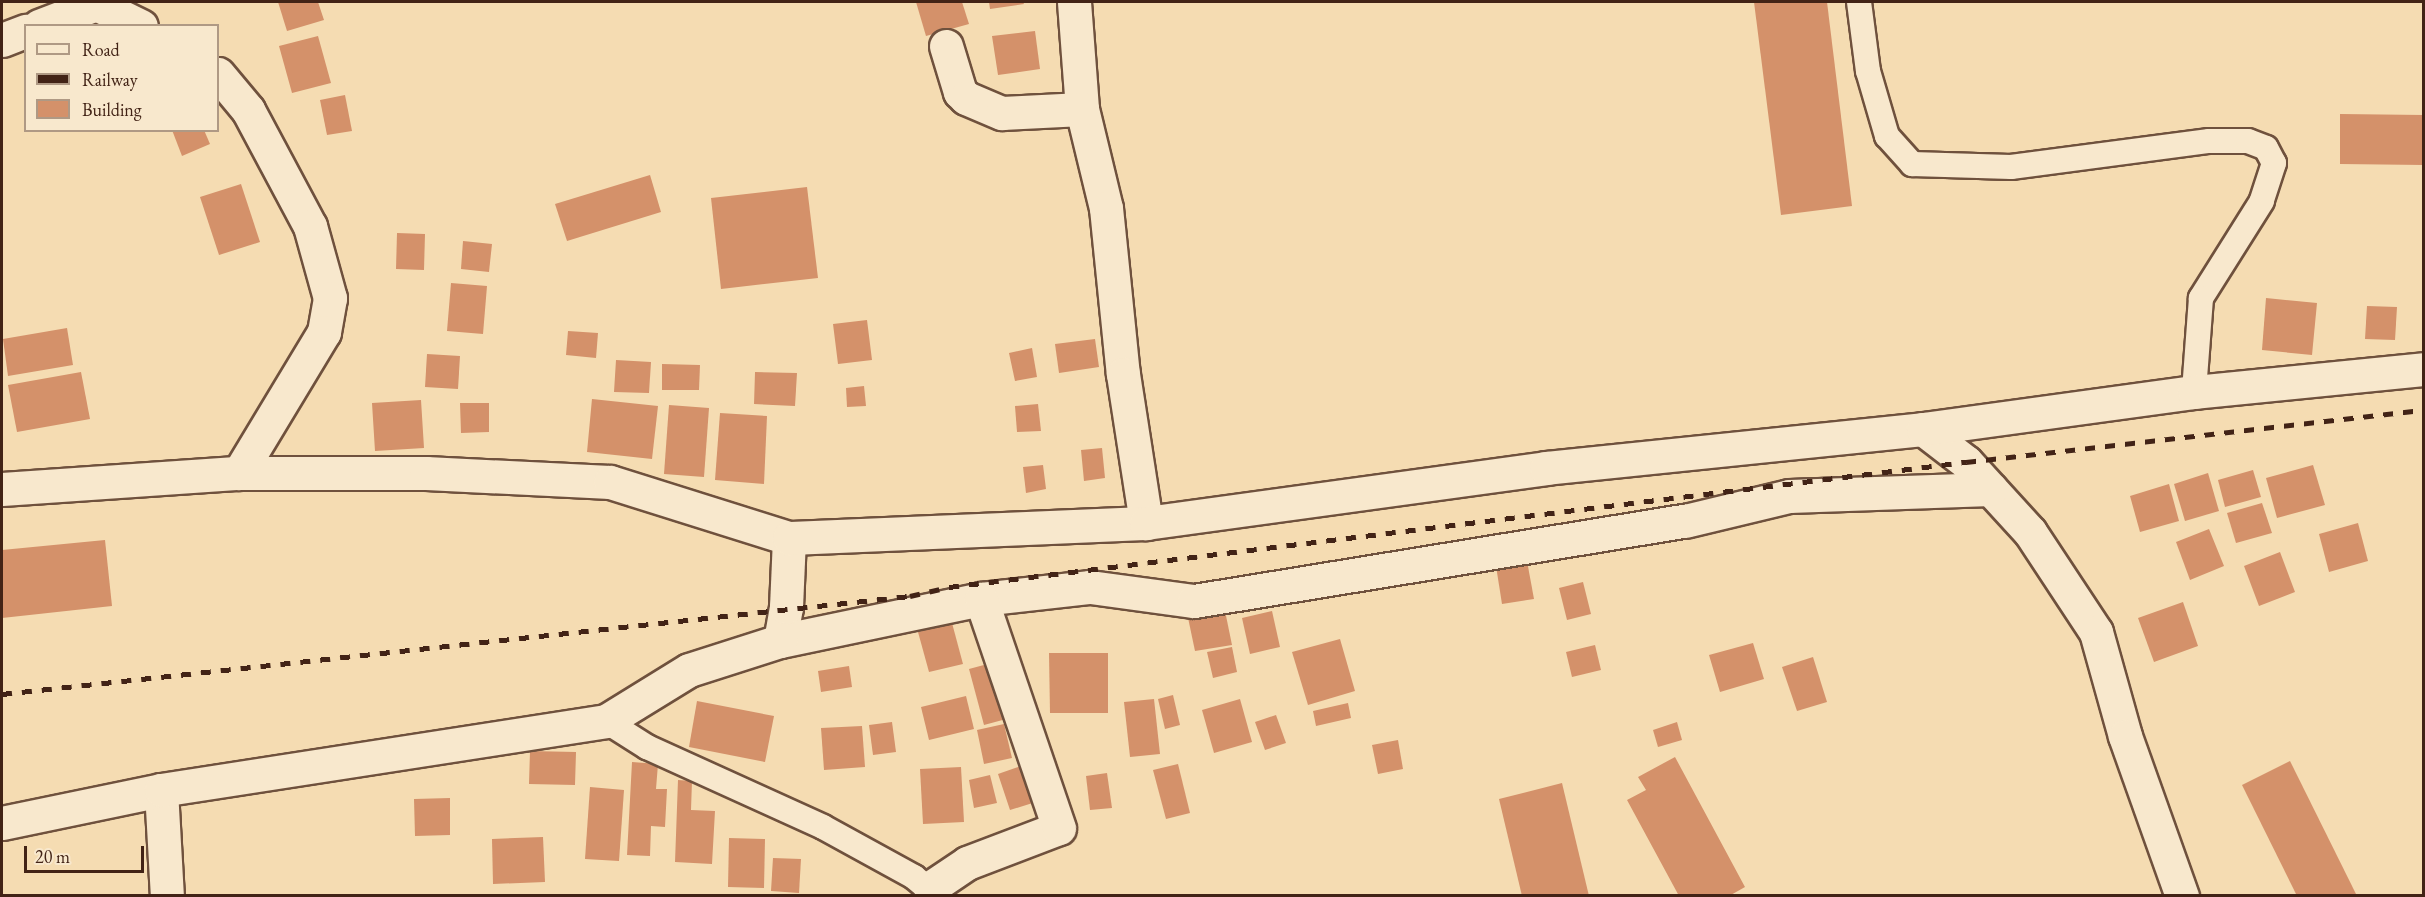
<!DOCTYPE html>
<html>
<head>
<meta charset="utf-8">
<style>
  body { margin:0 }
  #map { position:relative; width:2425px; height:897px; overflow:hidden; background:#f5dcb2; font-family:"EB Garamond",serif }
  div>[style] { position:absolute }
  .building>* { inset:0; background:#d4916a }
  .roads { filter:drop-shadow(2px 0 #6f513d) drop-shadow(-2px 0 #6f513d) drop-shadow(0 2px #6f513d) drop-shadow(0 -2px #6f513d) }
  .lane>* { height:24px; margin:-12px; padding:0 12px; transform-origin:12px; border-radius:12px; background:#f8e8cd }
  .street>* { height:33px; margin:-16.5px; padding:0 16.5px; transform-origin:16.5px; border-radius:16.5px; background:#f8e8cd }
  .rail>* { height:4.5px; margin-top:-2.25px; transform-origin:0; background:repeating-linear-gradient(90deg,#422316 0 10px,transparent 0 20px) }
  span { translate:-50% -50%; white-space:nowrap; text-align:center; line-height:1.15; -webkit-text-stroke:5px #f8e8cd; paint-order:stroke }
  .frame { position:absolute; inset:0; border:3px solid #422316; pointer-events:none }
  .legend { position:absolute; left:24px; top:24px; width:195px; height:108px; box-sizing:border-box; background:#f8e8cd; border:2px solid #af9984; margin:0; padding:8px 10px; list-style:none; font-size:18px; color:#422316 }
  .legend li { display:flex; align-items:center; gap:12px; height:30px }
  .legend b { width:30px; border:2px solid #af9984 }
  .scale { position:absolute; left:24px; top:846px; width:120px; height:27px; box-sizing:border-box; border:3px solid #422316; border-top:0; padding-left:8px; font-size:18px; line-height:21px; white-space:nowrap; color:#422316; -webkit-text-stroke:4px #f8e8cd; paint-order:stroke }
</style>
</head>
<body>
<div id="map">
  <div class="building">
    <div style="clip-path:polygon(278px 2px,318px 2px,324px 20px,287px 31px)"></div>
    <div style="clip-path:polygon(916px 2px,962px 2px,969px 24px,926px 36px)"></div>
    <div style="clip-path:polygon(989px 2px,1023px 2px,1024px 4px,990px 9px)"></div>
    <div style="clip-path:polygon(1754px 2px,1827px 2px,1852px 206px,1781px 215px)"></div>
    <div style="clip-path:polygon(1035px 31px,1040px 69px,998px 75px,992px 36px)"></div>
    <div style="clip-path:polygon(318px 36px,331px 83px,292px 93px,279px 46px)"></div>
    <div style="clip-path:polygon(345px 95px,352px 131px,327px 135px,320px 100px)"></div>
    <div style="clip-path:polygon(2340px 114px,2424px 115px,2424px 165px,2340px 164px)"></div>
    <div style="clip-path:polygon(172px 130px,204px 130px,210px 144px,182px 156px)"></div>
    <div style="clip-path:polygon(650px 175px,661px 212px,567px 241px,555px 204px)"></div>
    <div style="clip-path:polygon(241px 184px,260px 242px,219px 255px,200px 197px)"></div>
    <div style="clip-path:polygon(807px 187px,818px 278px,721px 289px,711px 198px)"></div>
    <div style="clip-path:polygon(397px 233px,425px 234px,424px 270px,396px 269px)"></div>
    <div style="clip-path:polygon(463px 241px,492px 244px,489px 272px,461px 269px)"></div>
    <div style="clip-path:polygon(451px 283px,487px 286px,483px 334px,447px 331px)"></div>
    <div style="clip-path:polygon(2266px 298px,2317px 303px,2312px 355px,2262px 350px)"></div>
    <div style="clip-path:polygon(2367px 306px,2397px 307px,2395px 340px,2365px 339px)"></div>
    <div style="clip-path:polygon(867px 320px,872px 360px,838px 364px,833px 324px)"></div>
    <div style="clip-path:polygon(67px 328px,73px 365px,8px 376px,3px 339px)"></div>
    <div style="clip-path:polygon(568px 331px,598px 333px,596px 358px,566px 355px)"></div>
    <div style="clip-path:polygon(1095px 339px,1099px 367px,1059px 373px,1055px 344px)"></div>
    <div style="clip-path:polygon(1032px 348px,1037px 377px,1015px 381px,1009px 353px)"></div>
    <div style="clip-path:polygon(427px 354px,460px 356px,458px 389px,425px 387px)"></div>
    <div style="clip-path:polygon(616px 360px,651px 362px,649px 393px,614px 392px)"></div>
    <div style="clip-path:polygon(662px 364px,700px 365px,699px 390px,662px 390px)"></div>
    <div style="clip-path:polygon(81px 372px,90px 419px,17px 432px,8px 385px)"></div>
    <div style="clip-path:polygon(755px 372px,797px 373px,795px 406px,754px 404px)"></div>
    <div style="clip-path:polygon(864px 386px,866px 406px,847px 407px,846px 388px)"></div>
    <div style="clip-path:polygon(592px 399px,658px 406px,652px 459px,587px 452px)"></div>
    <div style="clip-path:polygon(421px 400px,424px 448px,375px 451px,372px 403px)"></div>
    <div style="clip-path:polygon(460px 403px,489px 403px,489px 432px,461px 433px)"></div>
    <div style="clip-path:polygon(1038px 404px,1041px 431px,1017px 432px,1015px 406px)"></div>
    <div style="clip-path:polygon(669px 405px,709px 408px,704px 477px,664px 474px)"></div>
    <div style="clip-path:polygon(720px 413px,767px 416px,764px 484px,715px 480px)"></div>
    <div style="clip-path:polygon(1102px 448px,1105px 478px,1084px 481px,1081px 450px)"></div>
    <div style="clip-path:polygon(1043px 465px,1046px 489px,1026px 493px,1023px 467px)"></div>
    <div style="clip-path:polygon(2313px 465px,2325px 505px,2277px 518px,2266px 478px)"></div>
    <div style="clip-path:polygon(2253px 470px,2261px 497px,2225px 507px,2218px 480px)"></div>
    <div style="clip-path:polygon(2208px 473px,2219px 511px,2185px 521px,2174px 484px)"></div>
    <div style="clip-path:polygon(2169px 484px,2179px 521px,2140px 532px,2130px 496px)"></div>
    <div style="clip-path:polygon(2262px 503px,2272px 533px,2236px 543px,2227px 513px)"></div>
    <div style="clip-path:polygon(2358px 523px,2368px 561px,2329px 572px,2319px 534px)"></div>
    <div style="clip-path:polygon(2209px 529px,2224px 566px,2190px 580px,2176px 542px)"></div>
    <div style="clip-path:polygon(105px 540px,112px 606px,2px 618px,2px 550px)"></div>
    <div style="clip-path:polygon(2280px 552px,2295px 592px,2259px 606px,2244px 566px)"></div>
    <div style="clip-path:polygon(1527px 561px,1534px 599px,1502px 604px,1496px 566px)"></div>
    <div style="clip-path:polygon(1583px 582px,1591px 614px,1567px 620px,1559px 588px)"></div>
    <div style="clip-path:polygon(2183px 602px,2198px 646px,2154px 662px,2138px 618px)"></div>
    <div style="clip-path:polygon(1224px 606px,1232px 645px,1195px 651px,1187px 613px)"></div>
    <div style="clip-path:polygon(1272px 611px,1280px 647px,1250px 654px,1242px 618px)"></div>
    <div style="clip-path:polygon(952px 623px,963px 664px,929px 672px,918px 632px)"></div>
    <div style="clip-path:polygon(1340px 639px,1355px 691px,1308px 705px,1292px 652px)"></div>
    <div style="clip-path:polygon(1753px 643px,1764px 679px,1720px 692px,1709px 655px)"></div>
    <div style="clip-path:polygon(1595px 645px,1601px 670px,1572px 677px,1566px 652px)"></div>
    <div style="clip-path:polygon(1232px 647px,1237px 672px,1213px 678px,1207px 652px)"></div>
    <div style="clip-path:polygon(1049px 653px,1108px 653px,1108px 713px,1050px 713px)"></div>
    <div style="clip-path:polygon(1813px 657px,1827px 702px,1797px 711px,1782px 667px)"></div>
    <div style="clip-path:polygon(995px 662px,1010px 718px,984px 725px,969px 669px)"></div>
    <div style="clip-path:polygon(849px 666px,852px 687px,821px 692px,818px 671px)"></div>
    <div style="clip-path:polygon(1173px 695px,1180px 725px,1165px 729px,1158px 699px)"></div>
    <div style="clip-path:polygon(966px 696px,974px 729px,929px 740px,921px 707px)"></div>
    <div style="clip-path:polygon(1154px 699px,1160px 754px,1130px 757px,1124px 702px)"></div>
    <div style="clip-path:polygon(1240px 699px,1252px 742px,1214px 753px,1202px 710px)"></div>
    <div style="clip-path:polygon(697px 701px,774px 716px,765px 762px,689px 747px)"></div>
    <div style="clip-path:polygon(1348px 703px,1351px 718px,1316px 726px,1313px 711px)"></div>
    <div style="clip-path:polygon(1276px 715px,1286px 743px,1265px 750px,1255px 722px)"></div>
    <div style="clip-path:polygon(892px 722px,896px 752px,873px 755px,869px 725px)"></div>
    <div style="clip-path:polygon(1677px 722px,1682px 740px,1658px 747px,1653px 730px)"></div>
    <div style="clip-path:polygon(1004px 724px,1012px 758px,984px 764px,977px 730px)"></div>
    <div style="clip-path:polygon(862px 726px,865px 767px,824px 770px,821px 728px)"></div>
    <div style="clip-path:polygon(1398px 740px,1403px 769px,1378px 774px,1372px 745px)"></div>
    <div style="clip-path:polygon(530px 751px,576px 752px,575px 785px,529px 784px)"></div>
    <div style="clip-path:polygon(1675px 757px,1745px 887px,1729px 896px,1679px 896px,1627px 800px,1646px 790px,1638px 777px)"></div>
    <div style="clip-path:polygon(2290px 761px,2357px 896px,2297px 896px,2242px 785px)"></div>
    <div style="clip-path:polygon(632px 762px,658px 764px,656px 789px,667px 789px,665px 827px,651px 826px,650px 856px,627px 855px)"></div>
    <div style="clip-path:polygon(1027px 764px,1039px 801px,1010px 810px,998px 774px)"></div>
    <div style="clip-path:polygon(1178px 764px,1190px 813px,1166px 819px,1153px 770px)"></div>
    <div style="clip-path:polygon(961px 767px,964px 822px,923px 824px,920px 769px)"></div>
    <div style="clip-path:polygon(1107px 773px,1112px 808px,1090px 810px,1086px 776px)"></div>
    <div style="clip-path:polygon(990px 775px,997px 803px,974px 808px,969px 780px)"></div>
    <div style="clip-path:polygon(678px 780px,692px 781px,691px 810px,715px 811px,712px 864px,675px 862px)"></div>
    <div style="clip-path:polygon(1562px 783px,1589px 896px,1522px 896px,1499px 799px)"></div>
    <div style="clip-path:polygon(590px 787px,624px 790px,619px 861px,585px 859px)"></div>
    <div style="clip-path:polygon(450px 798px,450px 835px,415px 836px,414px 799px)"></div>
    <div style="clip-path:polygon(543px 837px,545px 882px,493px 884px,492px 839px)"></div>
    <div style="clip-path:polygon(729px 838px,765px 839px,764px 888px,728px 887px)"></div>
    <div style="clip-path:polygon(773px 858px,801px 859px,799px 893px,771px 891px)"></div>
  </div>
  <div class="roads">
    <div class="lane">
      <div style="left:1859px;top:2px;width:70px;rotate:82.6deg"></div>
      <div style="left:1868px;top:71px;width:68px;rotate:73.7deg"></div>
      <div style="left:1887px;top:136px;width:38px;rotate:48deg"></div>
      <div style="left:1912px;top:164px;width:99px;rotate:1.7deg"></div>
      <div style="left:2011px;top:167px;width:200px;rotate:-7.5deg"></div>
      <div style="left:2209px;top:141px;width:39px"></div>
      <div style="left:2248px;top:141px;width:19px;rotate:21deg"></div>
      <div style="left:2266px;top:148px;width:17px;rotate:62deg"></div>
      <div style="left:2274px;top:163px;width:40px;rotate:108deg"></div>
      <div style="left:2262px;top:201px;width:115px;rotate:122.2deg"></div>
      <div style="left:2201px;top:298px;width:94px;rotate:94.3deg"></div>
      <div style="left:606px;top:721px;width:49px;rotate:32.4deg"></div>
      <div style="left:647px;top:747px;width:193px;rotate:24.4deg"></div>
      <div style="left:823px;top:827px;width:104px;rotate:28.8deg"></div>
      <div style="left:914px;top:877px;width:30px;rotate:40deg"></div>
    </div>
    <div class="street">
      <div style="left:1074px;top:2px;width:107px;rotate:85.7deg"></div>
      <div style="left:1082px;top:109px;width:102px;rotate:76.4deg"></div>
      <div style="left:1106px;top:208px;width:167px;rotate:84.2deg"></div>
      <div style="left:1123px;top:374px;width:151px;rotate:81.2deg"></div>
      <div style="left:39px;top:26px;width:61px;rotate:-21.1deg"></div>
      <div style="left:96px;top:4px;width:50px;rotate:26.1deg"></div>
      <div style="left:2px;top:40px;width:26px;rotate:-21deg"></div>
      <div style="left:946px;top:46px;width:48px;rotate:73.1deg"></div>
      <div style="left:960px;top:92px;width:8px;rotate:45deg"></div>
      <div style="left:966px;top:98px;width:39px;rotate:23deg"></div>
      <div style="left:1002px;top:113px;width:80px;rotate:-2.9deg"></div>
      <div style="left:218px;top:74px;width:47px;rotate:50.2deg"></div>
      <div style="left:248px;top:110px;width:132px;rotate:61.9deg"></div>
      <div style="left:310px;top:226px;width:75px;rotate:74.5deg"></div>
      <div style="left:330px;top:298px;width:35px;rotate:100deg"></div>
      <div style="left:324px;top:332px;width:165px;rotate:121.1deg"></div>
      <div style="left:1923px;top:429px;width:54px;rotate:37.5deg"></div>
      <div style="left:1966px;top:462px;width:95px;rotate:47.6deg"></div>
      <div style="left:2030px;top:532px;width:120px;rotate:56.6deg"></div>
      <div style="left:2096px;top:632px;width:108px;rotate:74.4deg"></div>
      <div style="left:2125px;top:736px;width:170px;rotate:70.4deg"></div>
      <div style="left:2px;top:489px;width:238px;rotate:-3.9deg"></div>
      <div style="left:239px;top:473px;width:187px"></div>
      <div style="left:426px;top:473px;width:184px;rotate:2.8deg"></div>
      <div style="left:610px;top:482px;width:188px;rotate:17.4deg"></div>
      <div style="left:780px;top:641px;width:205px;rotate:-11.8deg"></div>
      <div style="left:981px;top:599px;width:110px;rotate:-6.3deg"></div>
      <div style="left:1090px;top:587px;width:105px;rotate:7.7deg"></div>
      <div style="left:1194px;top:601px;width:497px;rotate:-9.3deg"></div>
      <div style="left:1685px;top:521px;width:107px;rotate:-13.5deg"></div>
      <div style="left:1789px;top:496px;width:202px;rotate:-2deg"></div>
      <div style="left:161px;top:790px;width:106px;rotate:86.8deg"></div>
      <div style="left:2px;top:823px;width:162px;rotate:-11.7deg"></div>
      <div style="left:161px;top:790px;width:450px;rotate:-8.8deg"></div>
      <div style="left:606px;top:721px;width:97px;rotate:-31.6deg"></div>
      <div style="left:689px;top:670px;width:96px;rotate:-17.7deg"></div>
      <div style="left:780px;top:641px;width:35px;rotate:-80deg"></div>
      <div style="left:786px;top:607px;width:69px;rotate:-87.5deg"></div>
      <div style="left:789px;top:538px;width:357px;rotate:-2.4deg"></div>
      <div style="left:1146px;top:523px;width:404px;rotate:-7.8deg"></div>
      <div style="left:1546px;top:468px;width:379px;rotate:-5.9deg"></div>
      <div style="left:1923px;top:429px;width:274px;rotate:-7.8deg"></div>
      <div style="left:2194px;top:392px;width:231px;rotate:-5.7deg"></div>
      <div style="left:930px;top:888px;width:45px;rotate:-34deg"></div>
      <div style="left:967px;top:863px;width:98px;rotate:-20.8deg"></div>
      <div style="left:1059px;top:828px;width:242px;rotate:-108.8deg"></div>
    </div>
  </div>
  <div class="rail">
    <div style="left:2px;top:694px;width:913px;rotate:-6.16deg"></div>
    <div style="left:910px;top:596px;width:40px;rotate:-13deg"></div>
    <div style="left:949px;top:587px;width:1025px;rotate:-7.01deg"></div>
    <div style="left:1966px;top:462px;width:461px;rotate:-6.5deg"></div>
  </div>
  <div class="frame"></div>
  <ul class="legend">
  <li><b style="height:8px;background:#f8e8cd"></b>Road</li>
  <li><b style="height:8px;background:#422316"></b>Railway</li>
  <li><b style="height:16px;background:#d4916a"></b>Building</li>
  </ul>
  <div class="scale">20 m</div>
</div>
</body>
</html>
